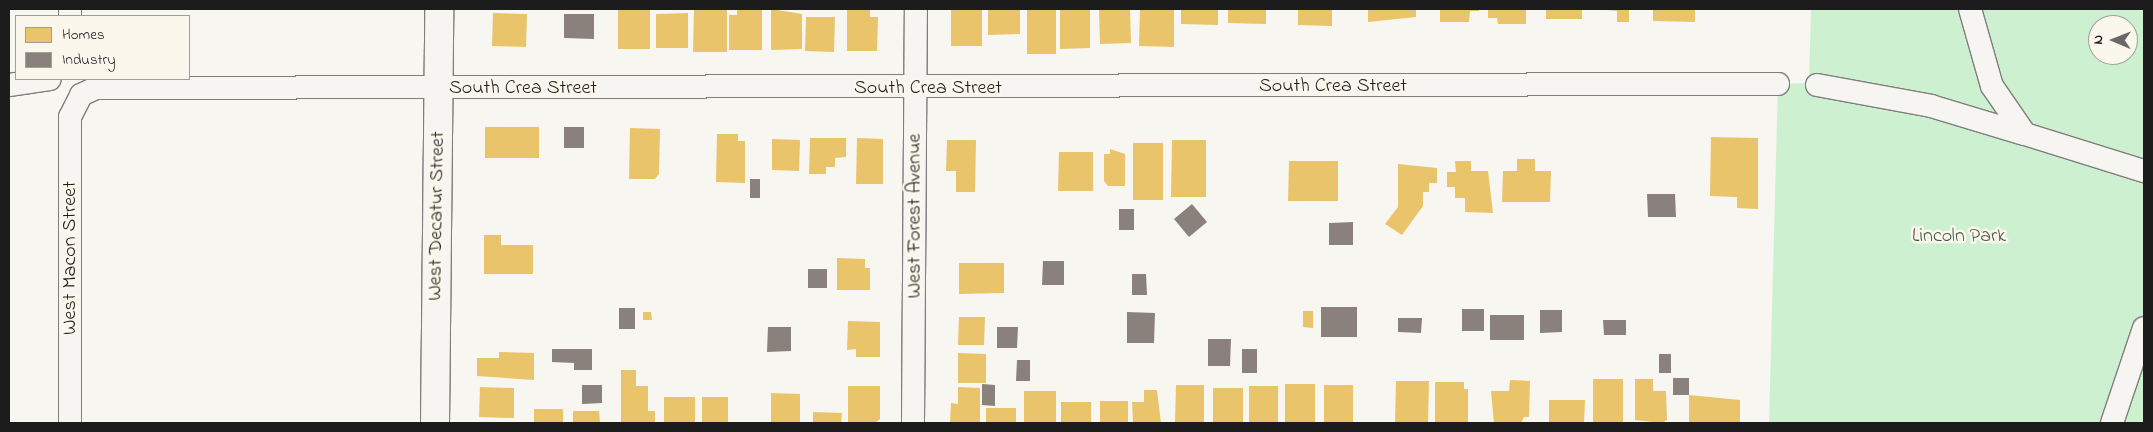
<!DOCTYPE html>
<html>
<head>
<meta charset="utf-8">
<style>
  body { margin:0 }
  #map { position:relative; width:2153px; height:432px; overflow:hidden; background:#f8f6f0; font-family:"Indie Flower",sans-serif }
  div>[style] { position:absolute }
  .green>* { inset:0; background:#ccf0d0 }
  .homes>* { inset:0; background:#e9c46a }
  .industry>* { inset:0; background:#8a817c }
  .roads { filter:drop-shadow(1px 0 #7f7e7b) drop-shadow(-1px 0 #7f7e7b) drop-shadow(0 1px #7f7e7b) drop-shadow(0 -1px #7f7e7b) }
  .street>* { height:22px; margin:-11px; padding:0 11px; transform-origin:11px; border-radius:11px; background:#f6f5f1 }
  .secondary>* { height:28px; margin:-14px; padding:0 14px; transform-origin:14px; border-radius:14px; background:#f6f5f1 }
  span { translate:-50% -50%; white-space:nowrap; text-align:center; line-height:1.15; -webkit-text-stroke:5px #fbf7ec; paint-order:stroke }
  .street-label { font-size:20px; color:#1c1c1c }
  .park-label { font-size:20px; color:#465a4a }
  .frame { position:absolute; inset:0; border:10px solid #1c1c1c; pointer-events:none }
  .legend { position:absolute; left:15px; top:15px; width:175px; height:65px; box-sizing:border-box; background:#fbf7ec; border:1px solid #a29f99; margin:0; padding:6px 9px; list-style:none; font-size:15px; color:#1c1c1c }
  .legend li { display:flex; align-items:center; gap:10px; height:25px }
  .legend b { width:25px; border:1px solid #a29f99 }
  .north { position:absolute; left:2088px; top:15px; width:50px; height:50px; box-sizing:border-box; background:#fbf7ec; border:1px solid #a29f99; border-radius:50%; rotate:271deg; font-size:14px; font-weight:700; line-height:20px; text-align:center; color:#1c1c1c }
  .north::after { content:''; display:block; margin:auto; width:18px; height:22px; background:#696866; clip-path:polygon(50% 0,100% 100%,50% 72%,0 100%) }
</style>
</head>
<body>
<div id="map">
  <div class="green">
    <div style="clip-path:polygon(evenodd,1811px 9px,2144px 9px,2144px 423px,1769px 423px,1778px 84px,1809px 83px,1811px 9px,2098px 25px,2128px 25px,2128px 55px,2098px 55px,2098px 25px)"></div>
  </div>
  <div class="homes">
    <div style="clip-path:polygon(618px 9px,650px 9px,650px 49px,618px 49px)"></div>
    <div style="clip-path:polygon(694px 9px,727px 9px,727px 52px,693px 52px)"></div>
    <div style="clip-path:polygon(737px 9px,762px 9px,762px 50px,729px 50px,729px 15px,737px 15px)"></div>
    <div style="clip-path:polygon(771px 9px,802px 14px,802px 49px,771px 50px)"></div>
    <div style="clip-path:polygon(847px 9px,870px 9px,870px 17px,878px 17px,877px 51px,847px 51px)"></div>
    <div style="clip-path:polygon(951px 9px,982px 9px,982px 46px,951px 46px)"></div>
    <div style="clip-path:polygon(988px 9px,1020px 9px,1020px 34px,988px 35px)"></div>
    <div style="clip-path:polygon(1027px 9px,1056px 9px,1056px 54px,1027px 54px)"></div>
    <div style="clip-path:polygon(1060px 9px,1090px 9px,1090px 48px,1060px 49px)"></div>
    <div style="clip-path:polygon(1130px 9px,1131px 43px,1100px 44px,1099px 10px)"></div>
    <div style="clip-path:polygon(1140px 9px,1174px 9px,1174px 47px,1139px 46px)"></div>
    <div style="clip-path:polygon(1181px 9px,1218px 9px,1218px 25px,1181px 24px)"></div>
    <div style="clip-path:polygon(1228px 9px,1266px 9px,1266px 24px,1228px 23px)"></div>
    <div style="clip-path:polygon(1298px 9px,1332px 9px,1332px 26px,1298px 25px)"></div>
    <div style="clip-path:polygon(1368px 9px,1416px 9px,1416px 17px,1368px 22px)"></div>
    <div style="clip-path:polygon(1440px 9px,1479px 9px,1479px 11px,1470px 11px,1469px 22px,1440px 22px)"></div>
    <div style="clip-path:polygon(1488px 9px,1526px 9px,1526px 24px,1498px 24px,1497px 18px,1488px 18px)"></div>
    <div style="clip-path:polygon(1546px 9px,1582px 9px,1582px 19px,1546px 19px)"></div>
    <div style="clip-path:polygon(1595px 9px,1629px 9px,1629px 22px,1617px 22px,1617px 11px)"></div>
    <div style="clip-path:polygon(1653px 9px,1695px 9px,1695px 22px,1653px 21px)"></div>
    <div style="clip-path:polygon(493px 13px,527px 14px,526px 47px,492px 46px)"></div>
    <div style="clip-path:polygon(688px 13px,688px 48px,656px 48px,656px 14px)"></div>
    <div style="clip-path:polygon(806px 17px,835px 17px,834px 52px,805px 51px)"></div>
    <div style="clip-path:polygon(485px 127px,539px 127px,539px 158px,485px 158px)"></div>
    <div style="clip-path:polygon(630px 128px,660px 129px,659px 174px,655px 179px,629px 179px)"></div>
    <div style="clip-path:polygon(717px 134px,738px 134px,738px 141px,745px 141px,745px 183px,716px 182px)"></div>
    <div style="clip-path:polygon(1711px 137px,1758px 138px,1758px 209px,1737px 208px,1737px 197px,1710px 196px)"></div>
    <div style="clip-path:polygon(810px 138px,846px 138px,846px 157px,835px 158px,835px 167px,826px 167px,826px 174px,809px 174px)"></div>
    <div style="clip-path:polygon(857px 138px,883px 139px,883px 184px,856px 184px)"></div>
    <div style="clip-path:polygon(772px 139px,800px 140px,799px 171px,772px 170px)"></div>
    <div style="clip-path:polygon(947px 140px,976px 140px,975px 192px,956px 192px,956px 171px,946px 171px)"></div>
    <div style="clip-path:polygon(1172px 140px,1206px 140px,1206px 197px,1171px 197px)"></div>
    <div style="clip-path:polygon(1133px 143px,1163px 143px,1163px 200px,1133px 200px)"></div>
    <div style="clip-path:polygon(1110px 149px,1125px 154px,1125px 186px,1108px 186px,1104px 181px,1104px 154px,1110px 154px)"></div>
    <div style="clip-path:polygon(1059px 152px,1093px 152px,1093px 191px,1058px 191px)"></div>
    <div style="clip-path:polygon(1517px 159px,1535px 159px,1535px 171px,1551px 171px,1550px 202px,1502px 202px,1503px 171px,1517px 171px)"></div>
    <div style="clip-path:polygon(1289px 161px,1338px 161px,1338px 201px,1288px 201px)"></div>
    <div style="clip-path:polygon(1455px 161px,1471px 161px,1471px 171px,1488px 171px,1493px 213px,1465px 212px,1465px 198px,1455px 198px,1455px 187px,1447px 187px,1447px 172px,1456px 172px)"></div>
    <div style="clip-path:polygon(1398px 164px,1437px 168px,1437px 183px,1429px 183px,1429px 192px,1423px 192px,1423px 206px,1402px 235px,1385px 224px,1398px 207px)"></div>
    <div style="clip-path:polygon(484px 235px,501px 235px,501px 245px,533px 245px,533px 274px,484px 274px)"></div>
    <div style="clip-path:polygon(837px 258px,865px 259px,865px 268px,870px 268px,870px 290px,837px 290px)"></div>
    <div style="clip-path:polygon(959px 263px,1004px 263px,1004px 293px,959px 294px)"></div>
    <div style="clip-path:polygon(1303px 311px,1313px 311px,1313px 328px,1303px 327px)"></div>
    <div style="clip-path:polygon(643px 312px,651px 312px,652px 320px,643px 320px)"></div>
    <div style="clip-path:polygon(959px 317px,985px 317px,984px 345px,958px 345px)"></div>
    <div style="clip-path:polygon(848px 321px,880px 322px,880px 357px,856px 357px,856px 349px,847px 350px)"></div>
    <div style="clip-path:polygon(499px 352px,534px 353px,534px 380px,477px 376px,477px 358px,499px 358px)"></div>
    <div style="clip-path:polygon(958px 353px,986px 354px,986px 383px,958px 383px)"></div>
    <div style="clip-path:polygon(621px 370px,636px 370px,636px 386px,648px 386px,648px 411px,655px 411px,655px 423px,621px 423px)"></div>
    <div style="clip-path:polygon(1593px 379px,1623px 379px,1623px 423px,1593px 423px)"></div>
    <div style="clip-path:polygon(1635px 379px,1653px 379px,1653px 391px,1666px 391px,1667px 420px,1662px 423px,1635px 420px)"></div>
    <div style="clip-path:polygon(1510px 380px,1530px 381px,1529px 417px,1524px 417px,1521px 423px,1494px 423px,1491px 391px,1509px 391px)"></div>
    <div style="clip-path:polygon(1396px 381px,1429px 381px,1428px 423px,1395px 423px)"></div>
    <div style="clip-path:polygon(1435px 382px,1464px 382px,1464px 389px,1468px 389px,1468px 423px,1435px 423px)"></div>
    <div style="clip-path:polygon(1285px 384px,1315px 384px,1315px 423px,1285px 423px)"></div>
    <div style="clip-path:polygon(1176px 385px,1204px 385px,1204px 423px,1175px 423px)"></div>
    <div style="clip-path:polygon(1324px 385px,1353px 385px,1353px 423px,1324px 423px)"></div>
    <div style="clip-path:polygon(848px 386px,880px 386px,880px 419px,875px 423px,848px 423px)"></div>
    <div style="clip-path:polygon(1249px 386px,1278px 386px,1278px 423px,1249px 423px)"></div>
    <div style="clip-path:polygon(480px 387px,514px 388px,514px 418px,479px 417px)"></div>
    <div style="clip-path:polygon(958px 387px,980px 388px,980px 423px,950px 423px,951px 403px,958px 404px)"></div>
    <div style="clip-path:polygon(1213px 388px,1243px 388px,1243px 423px,1213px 423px)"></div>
    <div style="clip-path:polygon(1144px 390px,1157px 390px,1161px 423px,1133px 423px,1132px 402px,1144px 402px)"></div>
    <div style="clip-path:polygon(1024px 391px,1056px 391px,1056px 423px,1024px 423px)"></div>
    <div style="clip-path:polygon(771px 393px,800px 394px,800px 423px,771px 423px)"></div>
    <div style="clip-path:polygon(1689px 395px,1740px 400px,1740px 423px,1689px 423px)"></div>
    <div style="clip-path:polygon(664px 397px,695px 397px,695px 423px,664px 423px)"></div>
    <div style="clip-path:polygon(702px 397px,728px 397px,728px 423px,702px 423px)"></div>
    <div style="clip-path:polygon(1549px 400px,1585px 400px,1584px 423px,1549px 423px)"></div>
    <div style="clip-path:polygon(1100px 401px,1128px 401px,1128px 423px,1100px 423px)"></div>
    <div style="clip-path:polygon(1061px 402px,1091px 402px,1091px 423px,1061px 423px)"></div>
    <div style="clip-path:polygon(986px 408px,1016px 408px,1016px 423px,986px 423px)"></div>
    <div style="clip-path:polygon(534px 409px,563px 409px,563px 423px,534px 423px)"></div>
    <div style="clip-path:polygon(573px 411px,599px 411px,600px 423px,573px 423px)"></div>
    <div style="clip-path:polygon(813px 412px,842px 413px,841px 423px,813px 423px)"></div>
  </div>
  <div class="industry">
    <div style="clip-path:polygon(564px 14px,594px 14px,594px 39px,564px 38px)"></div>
    <div style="clip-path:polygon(564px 127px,584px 127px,584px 148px,564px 148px)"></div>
    <div style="clip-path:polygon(750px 179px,760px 179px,760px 198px,750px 198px)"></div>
    <div style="clip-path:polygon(1647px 194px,1675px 194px,1676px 217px,1648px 217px)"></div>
    <div style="clip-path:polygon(1192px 204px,1207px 222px,1189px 237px,1174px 219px)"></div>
    <div style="clip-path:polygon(1119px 209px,1134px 209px,1134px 230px,1119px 230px)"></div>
    <div style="clip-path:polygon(1353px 222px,1353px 245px,1329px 245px,1329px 223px)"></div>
    <div style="clip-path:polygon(1043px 261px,1064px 261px,1064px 285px,1042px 285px)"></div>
    <div style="clip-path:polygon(808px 269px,827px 269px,827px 288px,808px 288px)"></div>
    <div style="clip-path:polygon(1132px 274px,1146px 274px,1147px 295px,1132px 295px)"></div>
    <div style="clip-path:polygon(1321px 307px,1357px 307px,1357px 337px,1321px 337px)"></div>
    <div style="clip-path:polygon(619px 308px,635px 308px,635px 329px,619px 329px)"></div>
    <div style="clip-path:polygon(1462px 309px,1484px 309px,1484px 331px,1462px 331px)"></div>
    <div style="clip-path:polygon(1540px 310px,1562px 310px,1562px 332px,1540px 333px)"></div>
    <div style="clip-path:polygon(1127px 312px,1155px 313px,1154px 343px,1127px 343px)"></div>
    <div style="clip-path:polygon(1490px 315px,1524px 315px,1524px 340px,1490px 340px)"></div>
    <div style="clip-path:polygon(1398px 318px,1422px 318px,1421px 333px,1398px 332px)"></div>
    <div style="clip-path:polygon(1603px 320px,1626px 320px,1626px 335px,1604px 335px)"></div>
    <div style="clip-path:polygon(768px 327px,791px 327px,791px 351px,767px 352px)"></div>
    <div style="clip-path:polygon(997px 327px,1018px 327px,1017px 348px,997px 348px)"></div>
    <div style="clip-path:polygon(1208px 339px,1231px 339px,1230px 366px,1208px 366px)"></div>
    <div style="clip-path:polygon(552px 349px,592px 349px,592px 370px,574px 370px,574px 363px,552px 362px)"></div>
    <div style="clip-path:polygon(1242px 349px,1257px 349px,1257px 373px,1242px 373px)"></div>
    <div style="clip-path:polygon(1659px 354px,1671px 354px,1671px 373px,1659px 373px)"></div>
    <div style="clip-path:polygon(1017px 360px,1030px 360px,1030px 381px,1016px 381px)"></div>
    <div style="clip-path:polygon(1673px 378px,1689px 378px,1689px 395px,1673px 395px)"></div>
    <div style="clip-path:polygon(982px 384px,995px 385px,995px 406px,982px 405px)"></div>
    <div style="clip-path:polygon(582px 385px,602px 385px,602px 403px,582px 404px)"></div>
  </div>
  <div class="roads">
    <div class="street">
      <div style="left:1970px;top:9px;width:80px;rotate:74.1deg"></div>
      <div style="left:1992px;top:86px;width:58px;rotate:55.5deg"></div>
      <div style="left:2025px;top:134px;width:125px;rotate:17.3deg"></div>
      <div style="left:70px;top:16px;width:7px;rotate:-90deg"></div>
      <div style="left:9px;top:85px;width:41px;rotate:-8.3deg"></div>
      <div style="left:1817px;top:85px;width:116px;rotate:10.4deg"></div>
      <div style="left:1931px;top:106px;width:97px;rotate:16.8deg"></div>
      <div style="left:70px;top:423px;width:306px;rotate:-90deg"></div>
      <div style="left:70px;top:117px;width:25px;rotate:-63deg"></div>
      <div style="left:81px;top:95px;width:17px;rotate:-25deg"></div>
      <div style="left:96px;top:88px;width:1682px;rotate:-0.14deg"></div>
      <div style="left:913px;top:423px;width:414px;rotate:-89.6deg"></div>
      <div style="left:2112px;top:423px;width:100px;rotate:-71.4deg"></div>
    </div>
    <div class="secondary">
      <div style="left:435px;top:423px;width:414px;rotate:-89.4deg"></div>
    </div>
  </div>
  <div class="street-label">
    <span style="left:1333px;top:86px">South Crea Street</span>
    <span style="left:523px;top:88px">South Crea Street</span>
    <span style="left:928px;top:88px">South Crea Street</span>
    <span style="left:437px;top:216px;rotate:-89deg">West Decatur Street</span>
    <span style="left:915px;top:216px;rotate:-90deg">West Forest Avenue</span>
    <span style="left:70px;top:258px;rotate:-90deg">West Macon Street</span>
  </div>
  <div class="park-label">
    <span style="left:1959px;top:236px">Lincoln Park</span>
  </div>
  <div class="frame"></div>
  <ul class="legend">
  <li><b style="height:14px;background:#e9c46a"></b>Homes</li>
  <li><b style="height:14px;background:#8a817c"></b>Industry</li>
  </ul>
  <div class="north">N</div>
</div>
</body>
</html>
